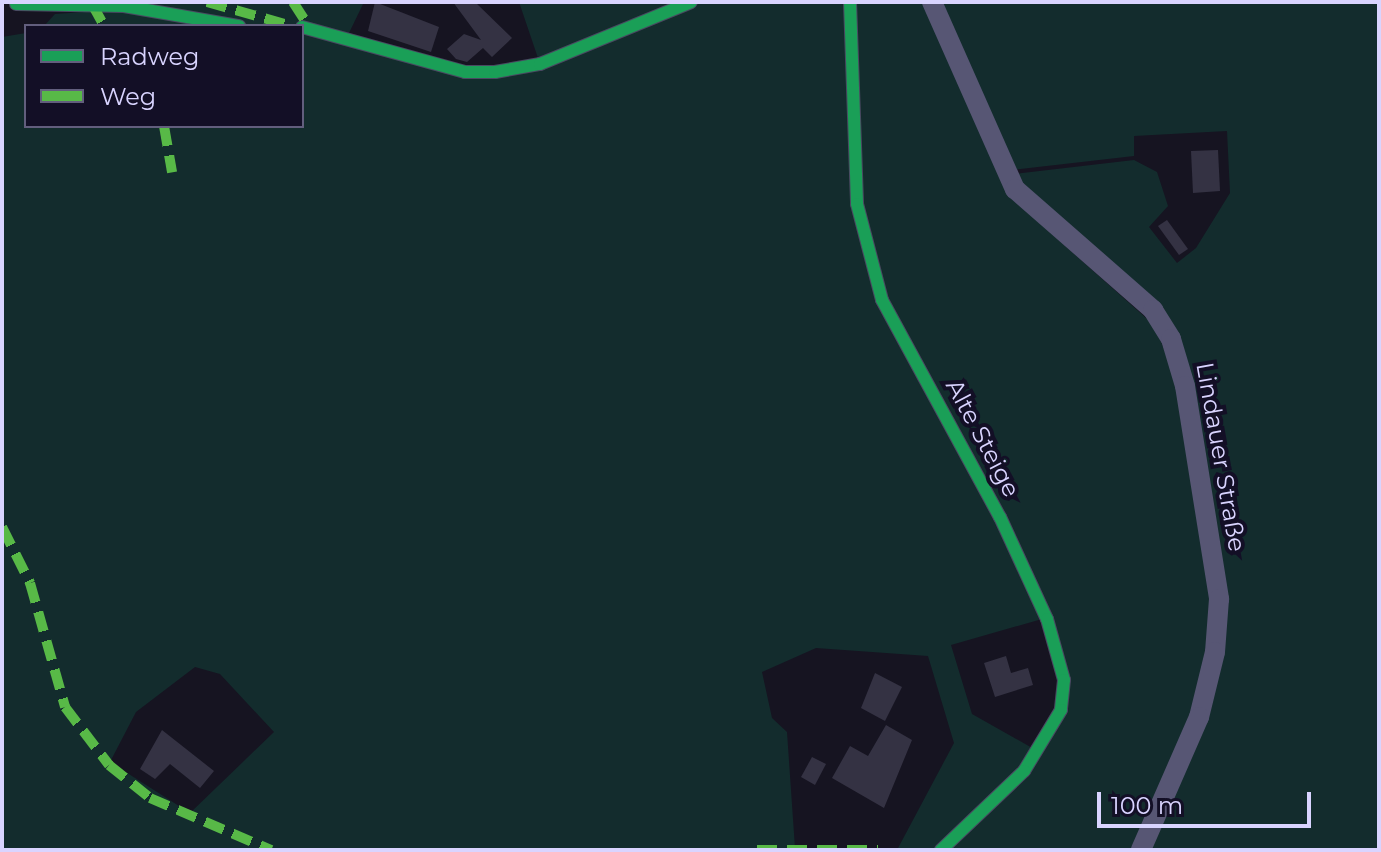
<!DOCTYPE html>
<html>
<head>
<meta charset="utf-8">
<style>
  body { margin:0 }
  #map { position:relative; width:1381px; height:852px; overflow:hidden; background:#161421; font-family:Montserrat,sans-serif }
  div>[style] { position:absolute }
  .green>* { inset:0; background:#132c2d }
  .building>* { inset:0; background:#343243 }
  .minor>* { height:14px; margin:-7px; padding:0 7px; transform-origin:7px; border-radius:7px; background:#4a4962 }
  .secondary>* { height:20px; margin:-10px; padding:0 10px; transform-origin:10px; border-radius:10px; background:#575674 }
  .quiet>* { height:10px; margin-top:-5px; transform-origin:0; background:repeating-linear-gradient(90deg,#58b947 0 20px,transparent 0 30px) }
  .cycleway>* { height:12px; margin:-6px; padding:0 6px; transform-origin:6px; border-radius:6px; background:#1a9f57 }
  span { translate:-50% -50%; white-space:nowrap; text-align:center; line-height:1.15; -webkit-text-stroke:8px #130f26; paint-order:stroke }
  .street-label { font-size:24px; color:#d9d4ff }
  .frame { position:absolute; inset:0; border:4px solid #d9d4ff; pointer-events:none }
  .legend { position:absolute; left:24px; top:24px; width:280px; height:104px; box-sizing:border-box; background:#130f26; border:2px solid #625e7d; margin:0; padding:10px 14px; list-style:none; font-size:24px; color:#d9d4ff }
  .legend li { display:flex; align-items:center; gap:16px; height:40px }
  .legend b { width:40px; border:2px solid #625e7d }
  .scale { position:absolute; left:1097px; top:792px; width:214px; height:36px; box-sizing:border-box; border:4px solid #d9d4ff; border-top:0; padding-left:10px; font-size:24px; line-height:28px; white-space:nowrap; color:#d9d4ff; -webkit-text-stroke:6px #130f26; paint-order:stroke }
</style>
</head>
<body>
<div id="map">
  <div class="green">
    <div style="clip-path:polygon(evenodd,84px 2px,364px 2px,349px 33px,464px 69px,539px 61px,519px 2px,846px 2px,863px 248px,1042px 619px,951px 645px,972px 714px,1034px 749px,1022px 769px,935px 850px,897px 850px,954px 743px,928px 656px,816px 648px,762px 672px,772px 718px,787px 732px,795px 848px,873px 850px,2px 850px,2px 37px,26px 33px,26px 126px,302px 126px,302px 26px,44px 26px,55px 14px,85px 12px,84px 2px,195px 667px,220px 674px,274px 732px,190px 813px,110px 762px,136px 712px,195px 667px)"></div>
    <div style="clip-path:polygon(853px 2px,922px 2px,1008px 195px,1155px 326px,1179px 388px,1212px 598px,1208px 649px,1195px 716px,1135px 850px,948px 850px,1064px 713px,1061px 651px,885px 298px,860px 204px)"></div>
    <div style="clip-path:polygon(939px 2px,1379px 2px,1379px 850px,1147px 850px,1226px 599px,1156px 306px,1013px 174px,1134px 160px,1157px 172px,1168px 206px,1149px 227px,1177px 263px,1196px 248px,1230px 193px,1227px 131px,1134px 136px,1134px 156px,1012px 170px)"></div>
  </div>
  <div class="building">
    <div style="clip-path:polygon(375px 2px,439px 27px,431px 52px,368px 31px)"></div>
    <div style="clip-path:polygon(453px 2px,475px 2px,512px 38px,492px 57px,483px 48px,467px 62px,456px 59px,447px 49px,464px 34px,481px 40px)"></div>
    <div style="clip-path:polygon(1218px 150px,1220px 191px,1193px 193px,1191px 151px)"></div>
    <div style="clip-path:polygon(1167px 220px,1188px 249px,1179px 255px,1158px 226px)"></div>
    <div style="clip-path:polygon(1006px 656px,1011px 673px,1028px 668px,1033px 685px,995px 697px,984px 663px)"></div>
    <div style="clip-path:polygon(875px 673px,902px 687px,885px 721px,861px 708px)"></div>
    <div style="clip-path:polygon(886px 725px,912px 740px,884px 808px,832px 778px,850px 746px,868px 756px)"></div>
    <div style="clip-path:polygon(162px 730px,214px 771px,200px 788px,170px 764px,155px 779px,140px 769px)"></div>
    <div style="clip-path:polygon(812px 757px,826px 764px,815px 785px,801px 777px)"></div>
  </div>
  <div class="minor">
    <div style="left:850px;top:2px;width:202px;rotate:88deg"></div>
    <div style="left:857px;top:204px;width:99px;rotate:75.4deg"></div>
    <div style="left:882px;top:300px;width:247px;rotate:61.5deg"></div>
    <div style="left:1000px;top:517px;width:112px;rotate:65.3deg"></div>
    <div style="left:1047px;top:619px;width:63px;rotate:74.4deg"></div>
    <div style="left:1064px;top:680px;width:30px;rotate:96deg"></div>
    <div style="left:1061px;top:710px;width:71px;rotate:121.2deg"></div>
    <div style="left:1024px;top:771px;width:115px;rotate:136.4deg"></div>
    <div style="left:16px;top:4px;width:108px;rotate:1.1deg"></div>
    <div style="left:124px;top:6px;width:117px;rotate:9.9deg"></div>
    <div style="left:302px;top:27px;width:169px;rotate:15.4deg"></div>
    <div style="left:465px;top:72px;width:30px"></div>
    <div style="left:495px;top:72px;width:46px;rotate:-10.1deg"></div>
    <div style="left:540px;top:64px;width:163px;rotate:-22.3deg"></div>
  </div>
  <div class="secondary">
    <div style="left:932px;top:2px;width:205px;rotate:66.1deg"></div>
    <div style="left:1015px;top:189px;width:184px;rotate:41.2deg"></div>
    <div style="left:1153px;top:310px;width:34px;rotate:58deg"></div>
    <div style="left:1171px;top:339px;width:49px;rotate:73.4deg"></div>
    <div style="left:1185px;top:386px;width:216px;rotate:80.9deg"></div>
    <div style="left:1219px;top:599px;width:53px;rotate:94.3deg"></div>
    <div style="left:1215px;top:652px;width:67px;rotate:103.8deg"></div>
    <div style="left:1199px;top:717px;width:145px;rotate:113.6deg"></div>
  </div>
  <div class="quiet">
    <div style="left:207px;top:2px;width:88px;rotate:15.8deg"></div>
    <div style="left:293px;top:2px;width:30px;rotate:57deg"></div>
    <div style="left:92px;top:4px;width:25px;rotate:61deg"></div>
    <div style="left:164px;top:126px;width:47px;rotate:80.1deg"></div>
    <div style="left:2px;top:527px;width:63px;rotate:63.4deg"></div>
    <div style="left:30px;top:583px;width:129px;rotate:74.2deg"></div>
    <div style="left:65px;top:707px;width:73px;rotate:52.8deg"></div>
    <div style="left:109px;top:765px;width:53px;rotate:38.8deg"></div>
    <div style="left:150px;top:798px;width:132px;rotate:23.3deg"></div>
    <div style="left:757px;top:850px;width:121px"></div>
  </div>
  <div class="cycleway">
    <div style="left:850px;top:2px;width:202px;rotate:88deg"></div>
    <div style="left:857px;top:204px;width:99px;rotate:75.4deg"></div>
    <div style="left:882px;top:300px;width:247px;rotate:61.5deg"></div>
    <div style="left:1000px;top:517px;width:112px;rotate:65.3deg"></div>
    <div style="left:1047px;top:619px;width:63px;rotate:74.4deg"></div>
    <div style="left:1064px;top:680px;width:30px;rotate:96deg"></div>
    <div style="left:1061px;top:710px;width:71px;rotate:121.2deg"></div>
    <div style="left:1024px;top:771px;width:115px;rotate:136.4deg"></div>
    <div style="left:16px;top:4px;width:108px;rotate:1.1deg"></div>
    <div style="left:124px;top:6px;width:117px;rotate:9.9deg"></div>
    <div style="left:302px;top:27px;width:169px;rotate:15.4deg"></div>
    <div style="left:465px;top:72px;width:30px"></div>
    <div style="left:495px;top:72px;width:46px;rotate:-10.1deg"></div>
    <div style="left:540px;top:64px;width:163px;rotate:-22.3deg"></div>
  </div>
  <div class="street-label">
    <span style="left:983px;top:438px;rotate:62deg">Alte Steige</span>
    <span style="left:1221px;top:457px;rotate:80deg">Lindauer Straße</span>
  </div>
  <div class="frame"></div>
  <ul class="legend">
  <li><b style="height:10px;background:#1a9f57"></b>Radweg</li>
  <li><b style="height:10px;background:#58b947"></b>Weg</li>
  </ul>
  <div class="scale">100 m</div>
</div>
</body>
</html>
